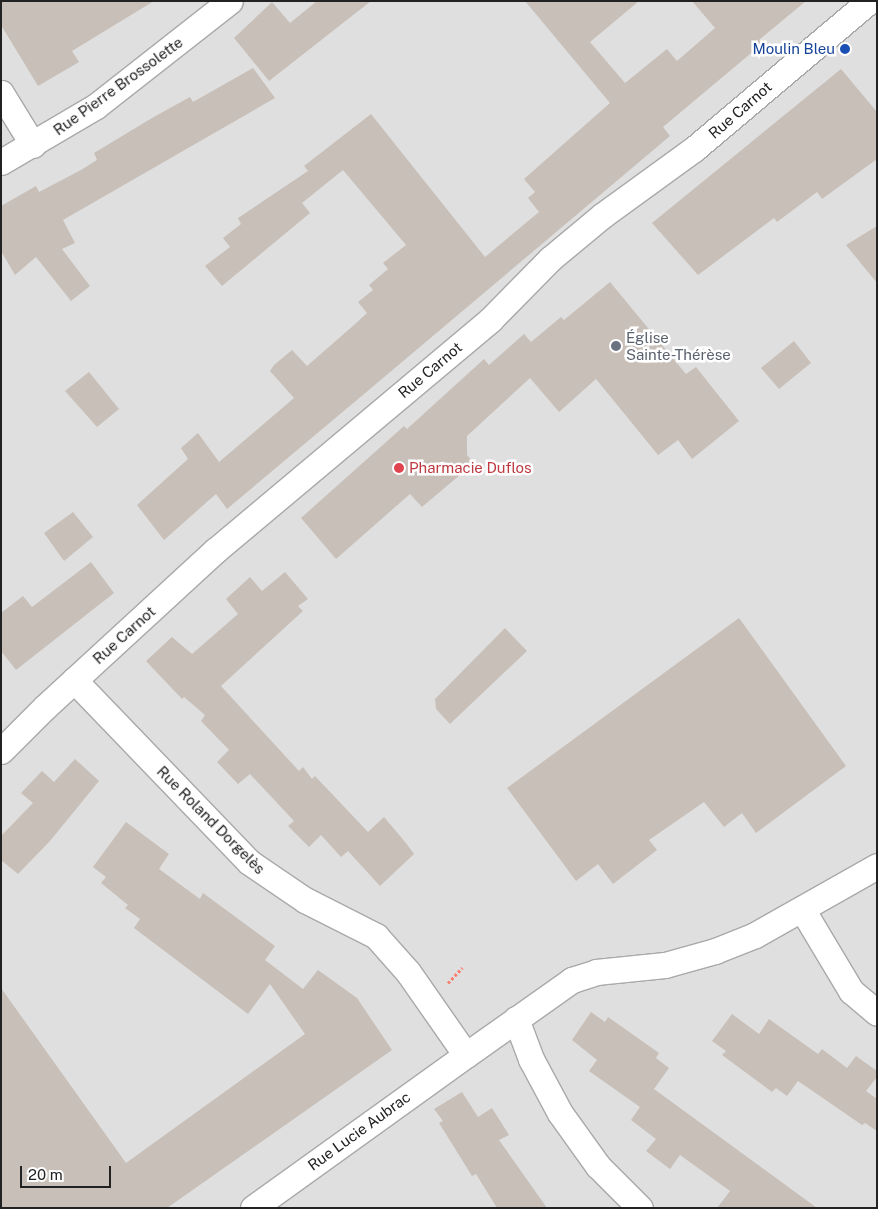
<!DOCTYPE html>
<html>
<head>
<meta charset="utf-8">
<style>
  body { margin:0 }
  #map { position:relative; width:878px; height:1209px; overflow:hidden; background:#f2efe9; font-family:"Public Sans",sans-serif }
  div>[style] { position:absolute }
  .residential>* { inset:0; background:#e0dfdf }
  .building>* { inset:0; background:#c7bfb8 }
  .path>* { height:3px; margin-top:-1.5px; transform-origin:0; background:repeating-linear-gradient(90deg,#fa8072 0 2.5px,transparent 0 5px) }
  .roads { filter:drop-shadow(1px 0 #a9a9a9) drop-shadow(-1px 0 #a9a9a9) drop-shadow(0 1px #a9a9a9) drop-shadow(0 -1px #a9a9a9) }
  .minor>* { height:25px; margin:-12.5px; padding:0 12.5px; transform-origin:12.5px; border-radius:12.5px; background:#fff }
  .dots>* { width:14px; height:14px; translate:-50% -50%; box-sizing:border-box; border:2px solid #fff; border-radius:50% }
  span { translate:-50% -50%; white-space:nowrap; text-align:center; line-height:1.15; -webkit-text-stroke:5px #fff; paint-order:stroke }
  .transit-label { font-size:15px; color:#164399 }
  .right { translate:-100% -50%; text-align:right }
  .street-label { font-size:15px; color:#222 }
  .worship-label { font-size:15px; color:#5b616d }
  .left { translate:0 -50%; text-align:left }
  .health-label { font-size:15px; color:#be3a42 }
  .frame { position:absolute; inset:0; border:2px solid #222; pointer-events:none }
  .scale { position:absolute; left:20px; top:1166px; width:91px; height:22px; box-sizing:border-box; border:2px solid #222; border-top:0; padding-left:6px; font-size:15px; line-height:18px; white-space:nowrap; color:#222; -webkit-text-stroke:4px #fff; paint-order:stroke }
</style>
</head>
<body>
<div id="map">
  <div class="residential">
    <div style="clip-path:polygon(1px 1px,877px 1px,877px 1208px,1px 1208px)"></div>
  </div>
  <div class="building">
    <div style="clip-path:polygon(1px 1px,154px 1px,72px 51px,79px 62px,38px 86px,1px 25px)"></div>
    <div style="clip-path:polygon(317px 1px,371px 1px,269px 81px,234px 38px,272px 2px,290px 23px)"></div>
    <div style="clip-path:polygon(525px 1px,639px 1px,590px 42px,625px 83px,667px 49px,677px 61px,715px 28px,692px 1px,806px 1px,759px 40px,762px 44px,663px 127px,670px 136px,370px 389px,227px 509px,216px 494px,164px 540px,137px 505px,188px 459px,181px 448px,198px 433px,219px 462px,294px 398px,270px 371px,274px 365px,292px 350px,307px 366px,354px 325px,367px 313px,358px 302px,373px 290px,369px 285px,388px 269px,383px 263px,406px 245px,343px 170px,302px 203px,310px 213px,222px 286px,205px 266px,230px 247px,223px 238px,241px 224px,238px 218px,308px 171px,304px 166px,371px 114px,485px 257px,539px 212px,528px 198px,535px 192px,524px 179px,610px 103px)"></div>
    <div style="clip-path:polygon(253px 68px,275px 98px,63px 220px,75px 243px,62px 249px,90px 286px,71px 301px,36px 257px,15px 275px,1px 251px,1px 206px,36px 186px,39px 192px,81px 170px,97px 160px,94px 153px,152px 118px,190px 97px,193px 102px)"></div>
    <div style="clip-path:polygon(841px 69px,877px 112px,877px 159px,822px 199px,817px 192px,777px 222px,774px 218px,698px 275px,652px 223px)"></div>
    <div style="clip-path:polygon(877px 226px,877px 283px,846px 245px)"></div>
    <div style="clip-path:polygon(610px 282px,686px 374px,696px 367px,739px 421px,692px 459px,678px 440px,658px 455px,596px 379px,559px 412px,530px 378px,467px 436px,467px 455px,474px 463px,422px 507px,410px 494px,336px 559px,301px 518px,404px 426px,407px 429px,484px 359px,489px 365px,524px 334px,531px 342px,561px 317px,564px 320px)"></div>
    <div style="clip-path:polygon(794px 341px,811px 363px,779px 389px,761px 368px)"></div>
    <div style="clip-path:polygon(89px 372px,119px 409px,97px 427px,65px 391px)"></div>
    <div style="clip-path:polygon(73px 512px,93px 537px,64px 561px,44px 533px)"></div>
    <div style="clip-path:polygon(91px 562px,114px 593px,16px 670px,1px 651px,1px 613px,23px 596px,32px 607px)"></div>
    <div style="clip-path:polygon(285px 572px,308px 599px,298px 606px,303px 611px,221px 686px,299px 771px,303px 767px,312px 779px,315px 776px,368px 832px,384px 817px,406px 843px,414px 854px,380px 886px,348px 851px,341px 857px,321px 835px,309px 847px,288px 826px,294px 821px,250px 774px,238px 784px,217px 762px,229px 750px,201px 721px,205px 715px,184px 697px,182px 699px,146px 661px,172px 637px,192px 654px,238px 614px,226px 599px,250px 577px,262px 591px)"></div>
    <div style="clip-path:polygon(739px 618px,846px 766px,756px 833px,742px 813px,724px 827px,704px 802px,649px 840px,657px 850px,613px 884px,598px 864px,576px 881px,507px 788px)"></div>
    <div style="clip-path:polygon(505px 628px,527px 651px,450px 724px,436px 709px,435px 699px)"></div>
    <div style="clip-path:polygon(75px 759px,99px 781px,50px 841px,18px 874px,1px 860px,1px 836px,33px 803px,21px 793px,42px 771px,54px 782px)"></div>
    <div style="clip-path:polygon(126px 822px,169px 854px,159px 869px,200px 899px,203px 893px,275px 946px,265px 960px,303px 989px,318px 970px,357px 998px,392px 1050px,167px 1208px,1px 1208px,1px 988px,126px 1163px,305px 1034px,270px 984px,248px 1014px,134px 928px,140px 919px,125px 908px,128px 905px,101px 883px,106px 877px,93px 867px)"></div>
    <div style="clip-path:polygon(591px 1012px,605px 1022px,608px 1017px,659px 1053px,656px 1058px,669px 1068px,654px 1089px,817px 1208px,717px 1208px,730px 1191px,680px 1155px,670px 1169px,646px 1151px,656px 1139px,631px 1120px,640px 1107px,589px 1071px,597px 1060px,572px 1040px)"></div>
    <div style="clip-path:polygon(732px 1014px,759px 1034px,769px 1019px,818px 1054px,822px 1049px,847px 1068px,856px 1056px,877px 1071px,877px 1077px,866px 1091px,877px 1099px,877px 1131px,865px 1123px,862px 1125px,798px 1081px,787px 1096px,776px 1088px,772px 1092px,722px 1055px,726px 1051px,712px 1041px)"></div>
    <div style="clip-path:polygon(462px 1092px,478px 1117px,492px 1108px,509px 1135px,499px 1140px,547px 1208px,497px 1208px,476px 1174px,472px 1176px,439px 1123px,443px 1121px,434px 1109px)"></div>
  </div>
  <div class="path">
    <div style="left:448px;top:983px;width:21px;rotate:-47deg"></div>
  </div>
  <div class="roads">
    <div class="minor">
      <div style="left:1px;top:93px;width:61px;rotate:58.4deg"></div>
      <div style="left:1px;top:162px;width:110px;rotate:-30.5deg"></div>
      <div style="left:96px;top:106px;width:170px;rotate:-38.1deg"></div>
      <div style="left:74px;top:680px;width:252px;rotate:46.1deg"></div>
      <div style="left:249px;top:862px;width:68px;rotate:34.2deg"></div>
      <div style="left:305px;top:900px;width:80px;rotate:26.9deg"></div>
      <div style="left:376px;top:936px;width:48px;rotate:48.4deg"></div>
      <div style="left:408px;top:972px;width:101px;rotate:55.1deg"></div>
      <div style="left:466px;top:1055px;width:130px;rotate:-35.3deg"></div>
      <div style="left:572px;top:980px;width:25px;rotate:-18deg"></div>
      <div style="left:596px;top:972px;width:69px;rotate:-5.8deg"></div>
      <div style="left:665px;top:965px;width:52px;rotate:-15.6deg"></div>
      <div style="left:715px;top:951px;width:43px;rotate:-21.8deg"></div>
      <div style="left:755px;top:935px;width:140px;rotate:-29.5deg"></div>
      <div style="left:1px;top:751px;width:62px;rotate:-45deg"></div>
      <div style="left:45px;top:707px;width:232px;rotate:-42.6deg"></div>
      <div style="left:216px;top:550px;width:358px;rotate:-40deg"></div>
      <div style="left:490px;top:320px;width:86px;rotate:-45.5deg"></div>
      <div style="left:550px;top:259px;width:69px;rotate:-39.7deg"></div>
      <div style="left:603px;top:215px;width:112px;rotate:-36deg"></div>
      <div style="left:694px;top:149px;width:229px;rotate:-40.2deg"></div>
      <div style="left:802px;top:909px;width:96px;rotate:59.1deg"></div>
      <div style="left:851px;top:991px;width:34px;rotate:40deg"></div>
      <div style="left:516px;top:1019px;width:43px;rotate:69.4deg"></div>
      <div style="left:531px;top:1059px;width:61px;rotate:61.8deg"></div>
      <div style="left:560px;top:1113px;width:65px;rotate:54.4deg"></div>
      <div style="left:598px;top:1166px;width:59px;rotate:45deg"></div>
      <div style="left:253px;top:1208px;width:262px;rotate:-35.7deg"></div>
    </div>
  </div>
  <div class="dots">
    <div style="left:845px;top:49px;background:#1a4fb4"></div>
    <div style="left:616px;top:346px;background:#6b7280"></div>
    <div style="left:399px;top:468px;background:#e0444e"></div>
  </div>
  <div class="transit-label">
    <span class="right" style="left:835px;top:49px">Moulin Bleu</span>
  </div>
  <div class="street-label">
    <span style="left:118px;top:86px;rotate:-36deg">Rue Pierre Brossolette</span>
    <span style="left:740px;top:110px;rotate:-41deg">Rue Carnot</span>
    <span style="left:430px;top:370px;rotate:-40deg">Rue Carnot</span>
    <span style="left:124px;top:635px;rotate:-42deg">Rue Carnot</span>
    <span style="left:211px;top:820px;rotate:45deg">Rue Roland Dorgelès</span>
    <span style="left:359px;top:1131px;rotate:-36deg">Rue Lucie Aubrac</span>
  </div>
  <div class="worship-label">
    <span class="left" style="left:626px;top:346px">Église<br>Sainte-Thérèse</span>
  </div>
  <div class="health-label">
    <span class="left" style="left:409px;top:468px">Pharmacie Duflos</span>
  </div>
  <div class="frame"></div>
  <div class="scale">20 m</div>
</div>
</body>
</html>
